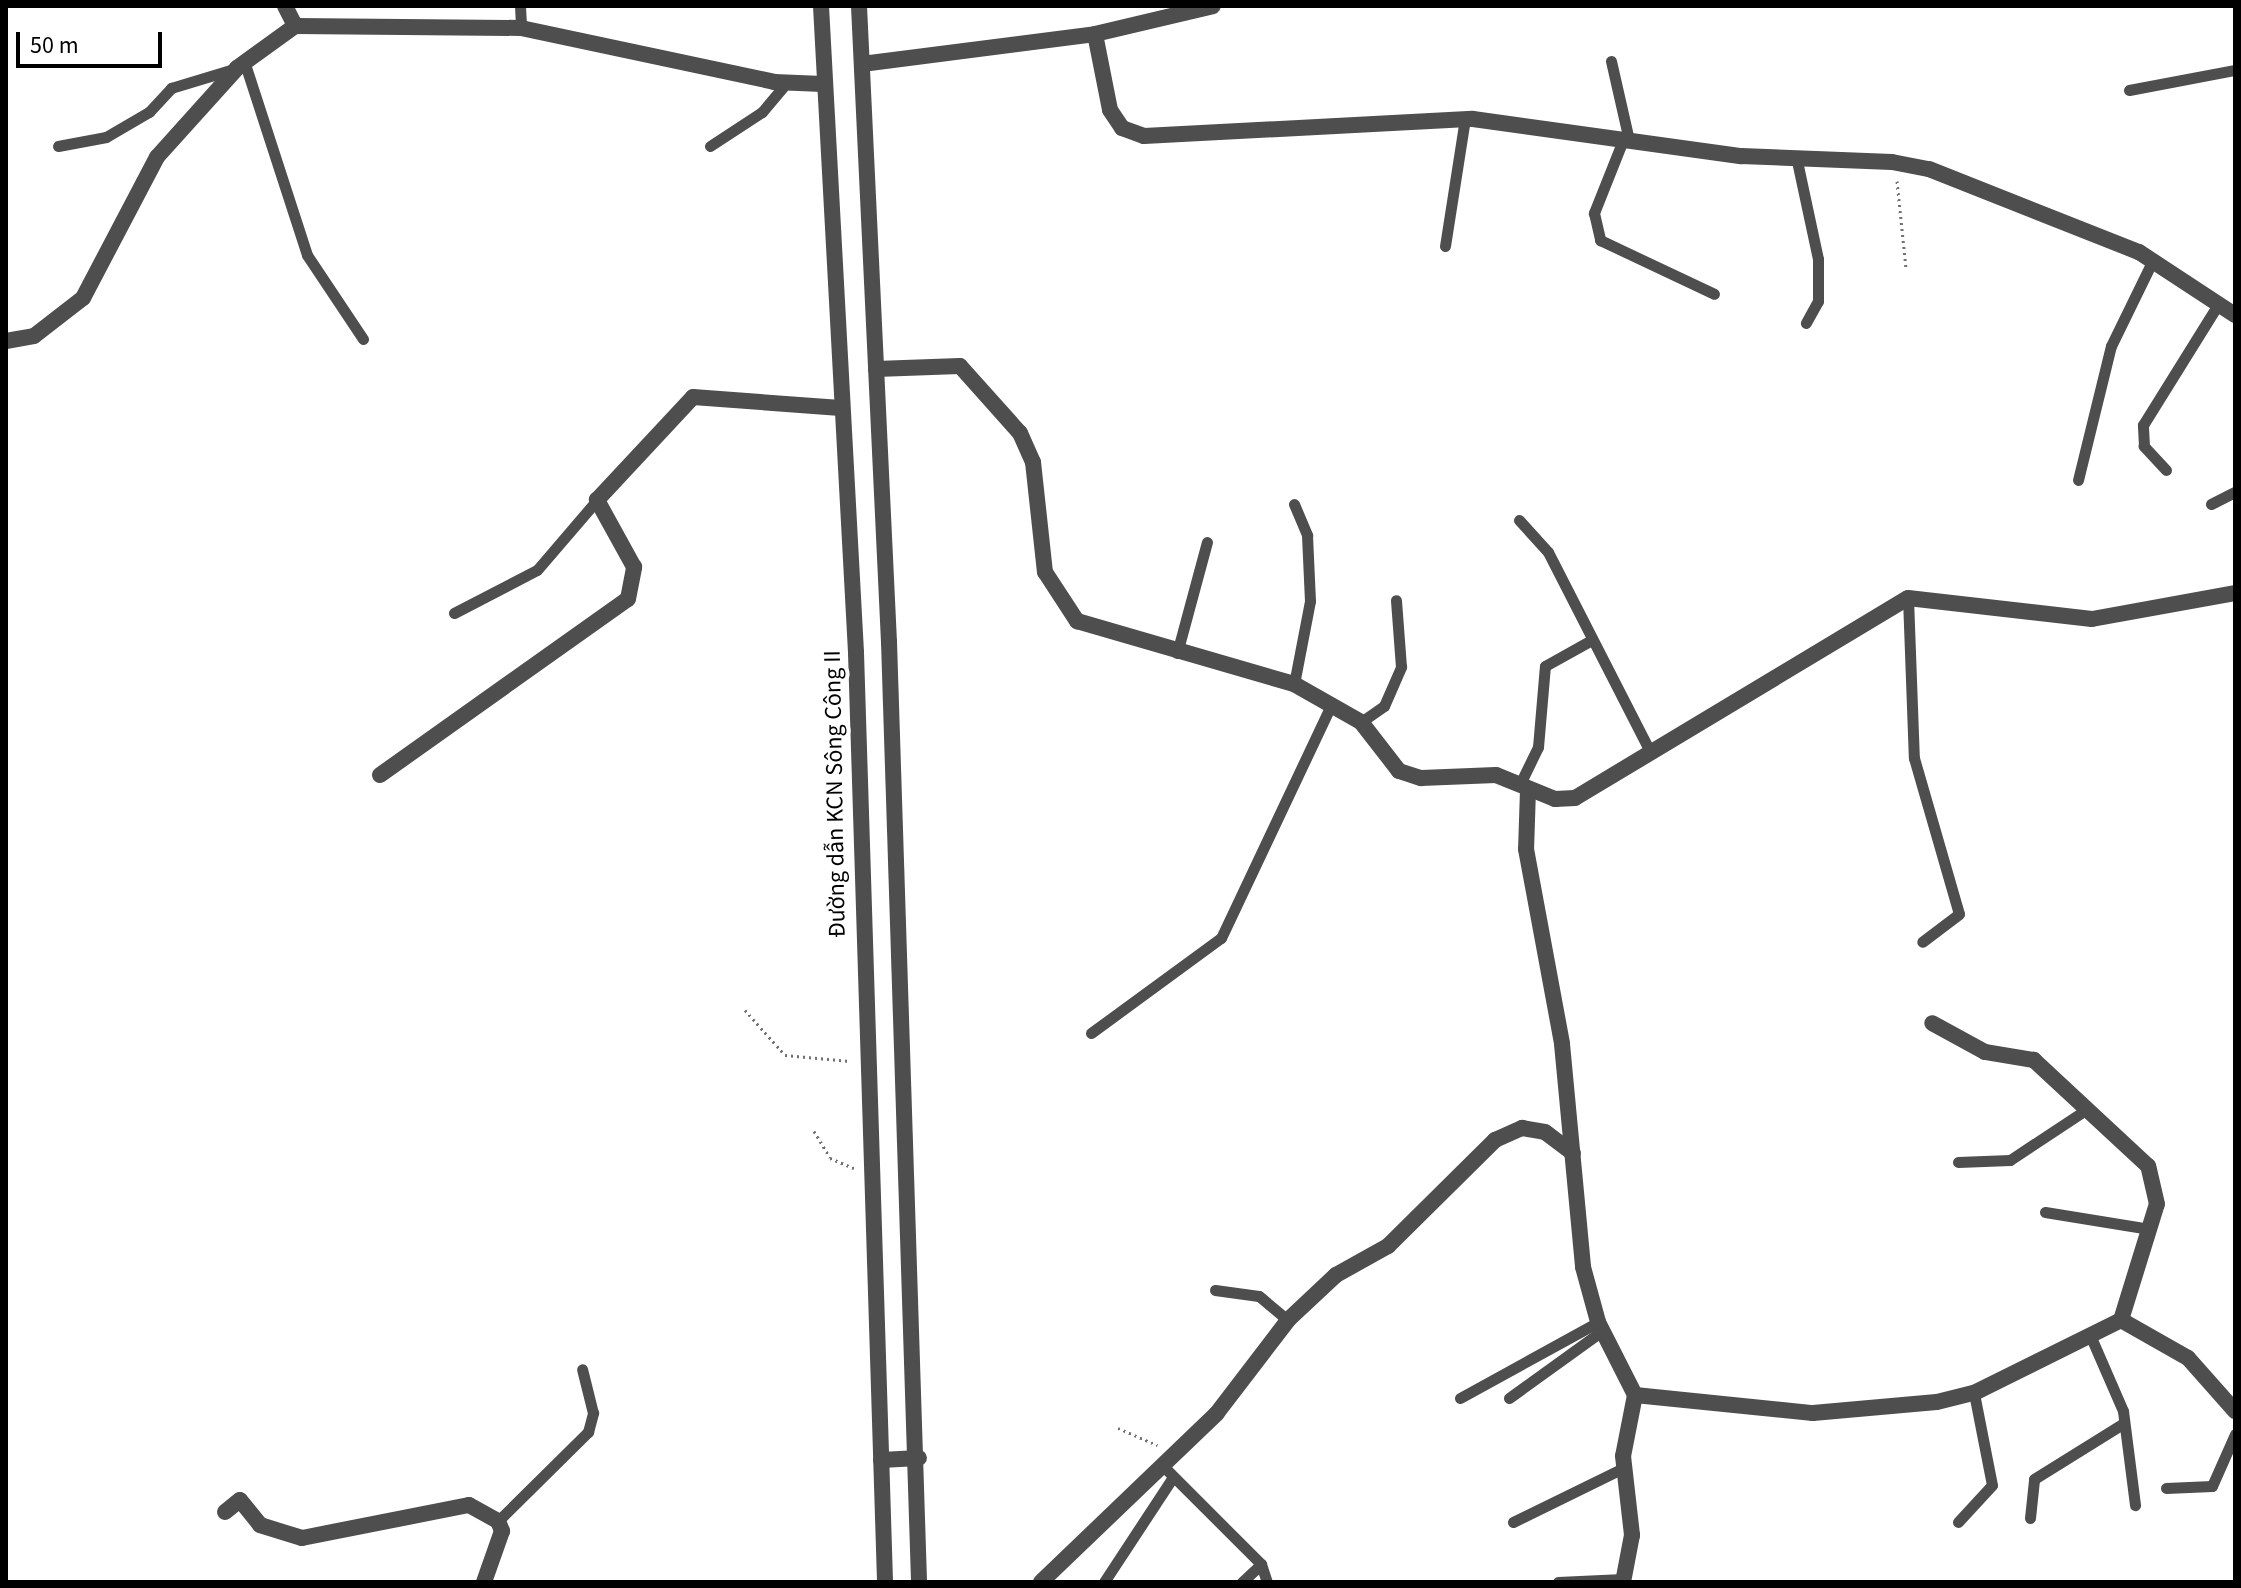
<!DOCTYPE html>
<html>
<head>
<meta charset="utf-8">
<style>
  body { margin:0 }
  #map { position:relative; width:2241px; height:1588px; overflow:hidden; background:#fff; font-family:"Source Sans 3",sans-serif }
  div>[style] { position:absolute }
  .path>* { height:3px; margin-top:-1.5px; transform-origin:0; background:repeating-linear-gradient(90deg,#707070 0 2px,transparent 0 6px) }
  .service>* { height:11px; margin:-5.5px; padding:0 5.5px; transform-origin:5.5px; border-radius:5.5px; background:#4e4e4e }
  .minor>* { height:16px; margin:-8px; padding:0 8px; transform-origin:8px; border-radius:8px; background:#4e4e4e }
  .tertiary>* { height:16px; margin:-8px; padding:0 8px; transform-origin:8px; border-radius:8px; background:#4e4e4e }
  span { translate:-50% -50%; white-space:nowrap; text-align:center; line-height:1.15; -webkit-text-stroke:8px #fff; paint-order:stroke }
  .street-label { font-size:24px; color:#000 }
  .frame { position:absolute; inset:0; border:8px solid #000; pointer-events:none }
  .scale { position:absolute; left:16px; top:32px; width:146px; height:36px; box-sizing:border-box; border:4px solid #000; border-top:0; padding-left:10px; font-size:24px; line-height:28px; white-space:nowrap; color:#000; -webkit-text-stroke:6px #fff; paint-order:stroke }
</style>
</head>
<body>
<div id="map">
  <div class="path">
    <div style="left:1897px;top:181px;width:87px;rotate:84.1deg"></div>
    <div style="left:745px;top:1010px;width:60px;rotate:48.4deg"></div>
    <div style="left:785px;top:1055px;width:65px;rotate:5.3deg"></div>
    <div style="left:814px;top:1131px;width:31px;rotate:59deg"></div>
    <div style="left:830px;top:1158px;width:26px;rotate:23deg"></div>
    <div style="left:1118px;top:1428px;width:43px;rotate:23.6deg"></div>
  </div>
  <div class="service">
    <div style="left:520px;top:6px;width:22px;rotate:87deg"></div>
    <div style="left:1611px;top:61px;width:81px;rotate:77.2deg"></div>
    <div style="left:245px;top:64px;width:201px;rotate:72deg"></div>
    <div style="left:307px;top:255px;width:101px;rotate:56.3deg"></div>
    <div style="left:2129px;top:90px;width:108px;rotate:-10.7deg"></div>
    <div style="left:1623px;top:140px;width:79px;rotate:111.7deg"></div>
    <div style="left:1594px;top:213px;width:28px;rotate:77deg"></div>
    <div style="left:1600px;top:240px;width:126px;rotate:25.3deg"></div>
    <div style="left:58px;top:146px;width:49px;rotate:-10.6deg"></div>
    <div style="left:106px;top:137px;width:50px;rotate:-30.2deg"></div>
    <div style="left:149px;top:112px;width:33px;rotate:-47deg"></div>
    <div style="left:171px;top:88px;width:69px;rotate:-16.9deg"></div>
    <div style="left:710px;top:146px;width:62px;rotate:-33.2deg"></div>
    <div style="left:762px;top:112px;width:38px;rotate:-50deg"></div>
    <div style="left:1797px;top:161px;width:100px;rotate:77.9deg"></div>
    <div style="left:1818px;top:259px;width:42px;rotate:90deg"></div>
    <div style="left:1818px;top:301px;width:25px;rotate:119deg"></div>
    <div style="left:1445px;top:246px;width:129px;rotate:-81.1deg"></div>
    <div style="left:2166px;top:470px;width:33px;rotate:-133deg"></div>
    <div style="left:2144px;top:446px;width:21px;rotate:-93deg"></div>
    <div style="left:2143px;top:425px;width:144px;rotate:-58.1deg"></div>
    <div style="left:2078px;top:480px;width:138px;rotate:-76.2deg"></div>
    <div style="left:2111px;top:346px;width:96px;rotate:-64deg"></div>
    <div style="left:1294px;top:504px;width:34px;rotate:67deg"></div>
    <div style="left:1307px;top:535px;width:66px;rotate:87.4deg"></div>
    <div style="left:1310px;top:601px;width:85px;rotate:100.9deg"></div>
    <div style="left:2211px;top:504px;width:27px;rotate:-27deg"></div>
    <div style="left:1519px;top:520px;width:43px;rotate:47.8deg"></div>
    <div style="left:1548px;top:552px;width:224px;rotate:62.9deg"></div>
    <div style="left:1908px;top:598px;width:160px;rotate:87.9deg"></div>
    <div style="left:1914px;top:758px;width:162px;rotate:73.9deg"></div>
    <div style="left:1959px;top:914px;width:46px;rotate:142.9deg"></div>
    <div style="left:454px;top:613px;width:93px;rotate:-27.4deg"></div>
    <div style="left:537px;top:570px;width:92px;rotate:-49.4deg"></div>
    <div style="left:1177px;top:653px;width:115px;rotate:-74.9deg"></div>
    <div style="left:1361px;top:722px;width:28px;rotate:-35deg"></div>
    <div style="left:1384px;top:706px;width:43px;rotate:-66.4deg"></div>
    <div style="left:1401px;top:667px;width:67px;rotate:-94.3deg"></div>
    <div style="left:1520px;top:784px;width:41px;rotate:-64.1deg"></div>
    <div style="left:1538px;top:747px;width:81px;rotate:-85.1deg"></div>
    <div style="left:1545px;top:666px;width:49px;rotate:-29.2deg"></div>
    <div style="left:1091px;top:1033px;width:161px;rotate:-36.2deg"></div>
    <div style="left:1221px;top:938px;width:260px;rotate:-64.7deg"></div>
    <div style="left:1958px;top:1162px;width:52px;rotate:-2.2deg"></div>
    <div style="left:2010px;top:1160px;width:92px;rotate:-33.5deg"></div>
    <div style="left:2045px;top:1212px;width:106px;rotate:9.2deg"></div>
    <div style="left:1215px;top:1290px;width:44px;rotate:7.8deg"></div>
    <div style="left:1259px;top:1296px;width:38px;rotate:40deg"></div>
    <div style="left:2090px;top:1335px;width:83px;rotate:66.5deg"></div>
    <div style="left:2123px;top:1411px;width:95px;rotate:82.7deg"></div>
    <div style="left:1460px;top:1398px;width:158px;rotate:-28.8deg"></div>
    <div style="left:1509px;top:1398px;width:115px;rotate:-35.8deg"></div>
    <div style="left:1165px;top:1468px;width:136px;rotate:45deg"></div>
    <div style="left:1261px;top:1564px;width:19px;rotate:72deg"></div>
    <div style="left:2166px;top:1488px;width:46px;rotate:-2.5deg"></div>
    <div style="left:2212px;top:1486px;width:57px;rotate:-66.1deg"></div>
    <div style="left:2030px;top:1518px;width:39px;rotate:-84deg"></div>
    <div style="left:2034px;top:1479px;width:106px;rotate:-31.9deg"></div>
    <div style="left:498px;top:1521px;width:127px;rotate:-44.7deg"></div>
    <div style="left:588px;top:1432px;width:20px;rotate:-75deg"></div>
    <div style="left:593px;top:1413px;width:45px;rotate:-104deg"></div>
    <div style="left:1513px;top:1522px;width:123px;rotate:-26.1deg"></div>
    <div style="left:1958px;top:1522px;width:50px;rotate:-47.4deg"></div>
    <div style="left:1992px;top:1485px;width:94px;rotate:-101.1deg"></div>
    <div style="left:1104px;top:1582px;width:126px;rotate:-56.7deg"></div>
    <div style="left:1242px;top:1582px;width:26px;rotate:-43deg"></div>
    <div style="left:1558px;top:1582px;width:65px;rotate:-2.6deg"></div>
  </div>
  <div class="minor">
    <div style="left:285px;top:6px;width:22px;rotate:63deg"></div>
    <div style="left:1095px;top:34px;width:77px;rotate:78.8deg"></div>
    <div style="left:1110px;top:110px;width:22px;rotate:56deg"></div>
    <div style="left:1122px;top:128px;width:23px;rotate:20deg"></div>
    <div style="left:1144px;top:136px;width:329px;rotate:-3deg"></div>
    <div style="left:1473px;top:119px;width:271px;rotate:7.9deg"></div>
    <div style="left:1741px;top:156px;width:151px;rotate:2.3deg"></div>
    <div style="left:1892px;top:162px;width:38px;rotate:11deg"></div>
    <div style="left:1929px;top:169px;width:226px;rotate:21.6deg"></div>
    <div style="left:2139px;top:252px;width:115px;rotate:33.3deg"></div>
    <div style="left:862px;top:64px;width:235px;rotate:-7.3deg"></div>
    <div style="left:1095px;top:34px;width:121px;rotate:-13.3deg"></div>
    <div style="left:6px;top:341px;width:28px;rotate:-10deg"></div>
    <div style="left:34px;top:336px;width:62px;rotate:-37.8deg"></div>
    <div style="left:83px;top:298px;width:159px;rotate:-62.3deg"></div>
    <div style="left:157px;top:157px;width:120px;rotate:-48deg"></div>
    <div style="left:237px;top:68px;width:72px;rotate:-35.9deg"></div>
    <div style="left:295px;top:26px;width:226px;rotate:0.5deg"></div>
    <div style="left:521px;top:28px;width:259px;rotate:12deg"></div>
    <div style="left:774px;top:82px;width:49px;rotate:2.3deg"></div>
    <div style="left:876px;top:369px;width:84px;rotate:-2deg"></div>
    <div style="left:960px;top:366px;width:90px;rotate:48.2deg"></div>
    <div style="left:1020px;top:433px;width:32px;rotate:66deg"></div>
    <div style="left:1033px;top:462px;width:111px;rotate:83.8deg"></div>
    <div style="left:1045px;top:572px;width:59px;rotate:56.9deg"></div>
    <div style="left:1077px;top:621px;width:226px;rotate:16.2deg"></div>
    <div style="left:1294px;top:684px;width:77px;rotate:29.6deg"></div>
    <div style="left:1361px;top:722px;width:62px;rotate:52.2deg"></div>
    <div style="left:1399px;top:771px;width:23px;rotate:18deg"></div>
    <div style="left:1421px;top:778px;width:75px;rotate:-2.3deg"></div>
    <div style="left:1496px;top:775px;width:64px;rotate:22.1deg"></div>
    <div style="left:1555px;top:799px;width:20px;rotate:-3deg"></div>
    <div style="left:1575px;top:798px;width:388px;rotate:-31deg"></div>
    <div style="left:1908px;top:598px;width:185px;rotate:6.5deg"></div>
    <div style="left:2092px;top:619px;width:145px;rotate:-10.3deg"></div>
    <div style="left:380px;top:775px;width:304px;rotate:-35.4deg"></div>
    <div style="left:628px;top:599px;width:33px;rotate:-79deg"></div>
    <div style="left:634px;top:567px;width:77px;rotate:-118.9deg"></div>
    <div style="left:597px;top:500px;width:141px;rotate:-47deg"></div>
    <div style="left:693px;top:397px;width:148px;rotate:4.3deg"></div>
    <div style="left:1528px;top:790px;width:59px;rotate:91.9deg"></div>
    <div style="left:1526px;top:849px;width:198px;rotate:79.5deg"></div>
    <div style="left:1562px;top:1044px;width:224px;rotate:84.6deg"></div>
    <div style="left:1583px;top:1267px;width:57px;rotate:74.7deg"></div>
    <div style="left:1598px;top:1322px;width:82px;rotate:63.1deg"></div>
    <div style="left:1635px;top:1395px;width:62px;rotate:101.1deg"></div>
    <div style="left:1623px;top:1456px;width:80px;rotate:83.5deg"></div>
    <div style="left:1632px;top:1535px;width:48px;rotate:100.8deg"></div>
    <div style="left:2121px;top:1320px;width:77px;rotate:29.6deg"></div>
    <div style="left:2188px;top:1358px;width:71px;rotate:48.4deg"></div>
    <div style="left:1635px;top:1395px;width:179px;rotate:5.8deg"></div>
    <div style="left:1813px;top:1413px;width:124px;rotate:-5.1deg"></div>
    <div style="left:1937px;top:1402px;width:38px;rotate:-14deg"></div>
    <div style="left:1974px;top:1393px;width:164px;rotate:-26.4deg"></div>
    <div style="left:2121px;top:1320px;width:121px;rotate:-72.8deg"></div>
    <div style="left:2157px;top:1204px;width:39px;rotate:-103deg"></div>
    <div style="left:2148px;top:1166px;width:156px;rotate:-137.1deg"></div>
    <div style="left:2034px;top:1060px;width:50px;rotate:-170.7deg"></div>
    <div style="left:1985px;top:1052px;width:60px;rotate:-151.3deg"></div>
    <div style="left:225px;top:1512px;width:19px;rotate:-39deg"></div>
    <div style="left:240px;top:1500px;width:32px;rotate:51deg"></div>
    <div style="left:260px;top:1525px;width:44px;rotate:17.2deg"></div>
    <div style="left:302px;top:1538px;width:170px;rotate:-11.2deg"></div>
    <div style="left:469px;top:1505px;width:33px;rotate:29deg"></div>
    <div style="left:498px;top:1521px;width:11px;rotate:68deg"></div>
    <div style="left:502px;top:1531px;width:54px;rotate:109.4deg"></div>
    <div style="left:1041px;top:1582px;width:244px;rotate:-43.8deg"></div>
    <div style="left:1217px;top:1413px;width:117px;rotate:-52.6deg"></div>
    <div style="left:1288px;top:1320px;width:66px;rotate:-43.2deg"></div>
    <div style="left:1336px;top:1275px;width:60px;rotate:-29.1deg"></div>
    <div style="left:1388px;top:1246px;width:151px;rotate:-44.7deg"></div>
    <div style="left:1495px;top:1140px;width:30px;rotate:-24deg"></div>
    <div style="left:1522px;top:1128px;width:23px;rotate:10deg"></div>
    <div style="left:1545px;top:1132px;width:35px;rotate:37deg"></div>
  </div>
  <div class="tertiary">
    <div style="left:821px;top:6px;width:648px;rotate:86.9deg"></div>
    <div style="left:856px;top:653px;width:929px;rotate:88.21deg"></div>
    <div style="left:859px;top:6px;width:637px;rotate:87.3deg"></div>
    <div style="left:889px;top:642px;width:940px;rotate:88.17deg"></div>
    <div style="left:881px;top:1460px;width:38px;rotate:-3deg"></div>
  </div>
  <div class="street-label">
    <span style="left:835px;top:794px;rotate:-91deg">Đường dẫn KCN Sông Công II</span>
  </div>
  <div class="frame"></div>
  <div class="scale">50 m</div>
</div>
</body>
</html>
